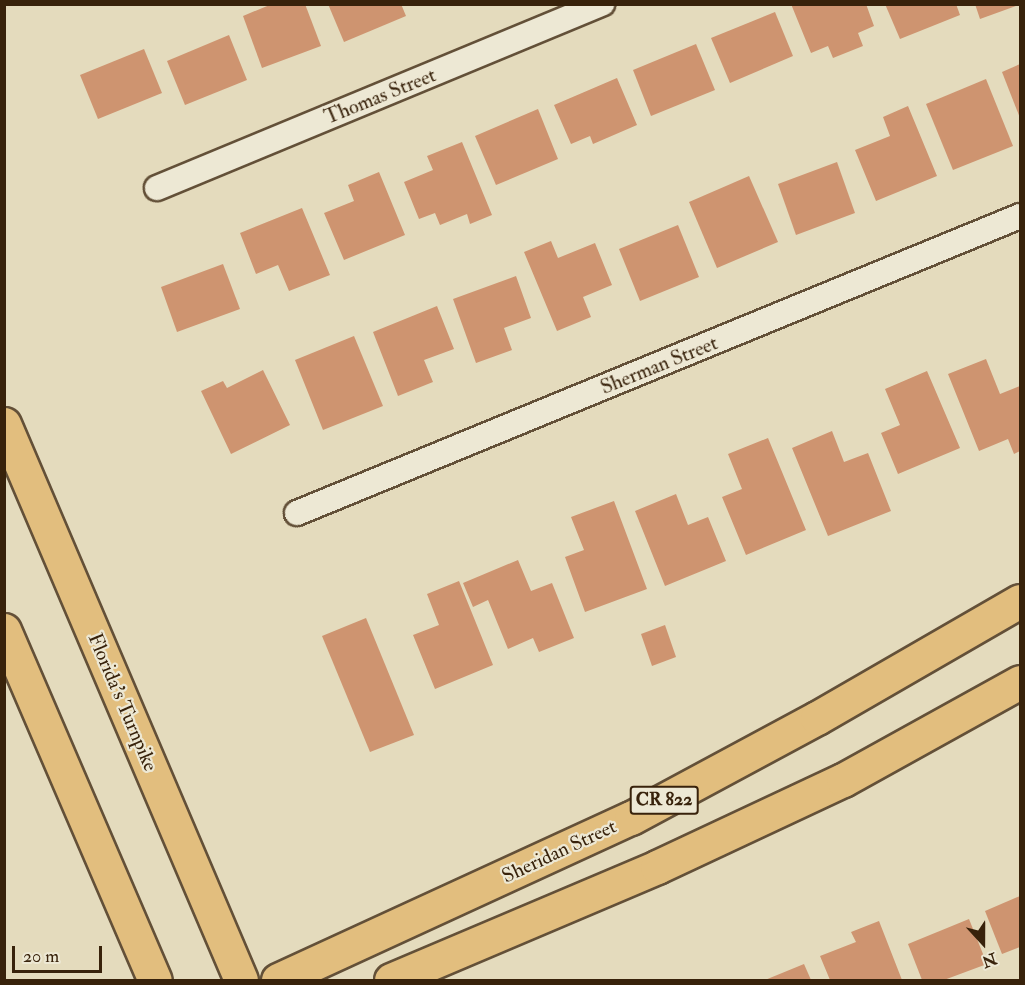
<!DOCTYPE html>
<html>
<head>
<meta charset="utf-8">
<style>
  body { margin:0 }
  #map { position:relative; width:1025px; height:985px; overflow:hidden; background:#e4dbbd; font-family:"IM FELL Double Pica",serif }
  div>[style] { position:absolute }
  .building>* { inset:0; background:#ce9470 }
  .roads { filter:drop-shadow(2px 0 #635038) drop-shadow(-2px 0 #635038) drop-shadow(0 2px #635038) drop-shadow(0 -2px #635038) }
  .minor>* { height:24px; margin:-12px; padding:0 12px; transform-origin:12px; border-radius:12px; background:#ede8d4 }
  .primary>* { height:33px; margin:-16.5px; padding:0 16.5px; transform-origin:16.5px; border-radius:16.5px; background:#e2be7e }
  .motorway>* { height:33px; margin:-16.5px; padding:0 16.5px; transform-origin:16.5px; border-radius:16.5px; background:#e2be7e }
  span { translate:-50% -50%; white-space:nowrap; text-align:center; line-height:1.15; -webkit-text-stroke:4.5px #ede8d4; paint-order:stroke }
  .shield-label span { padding:2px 4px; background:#ede8d4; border:2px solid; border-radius:4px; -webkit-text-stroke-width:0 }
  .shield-label { font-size:18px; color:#38220b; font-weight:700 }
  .street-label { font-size:20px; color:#38220b }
  .frame { position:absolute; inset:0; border:6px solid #38220b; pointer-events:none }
  .north { position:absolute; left:953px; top:913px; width:60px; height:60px; -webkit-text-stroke:4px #ede8d4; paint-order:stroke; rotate:159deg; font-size:16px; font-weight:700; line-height:24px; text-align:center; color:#38220b }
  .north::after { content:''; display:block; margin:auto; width:21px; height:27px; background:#38220b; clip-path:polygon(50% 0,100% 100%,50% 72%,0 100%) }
  .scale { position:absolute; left:12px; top:946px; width:90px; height:27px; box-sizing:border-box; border:3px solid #38220b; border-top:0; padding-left:8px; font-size:18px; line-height:21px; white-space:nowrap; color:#38220b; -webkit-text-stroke:4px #ede8d4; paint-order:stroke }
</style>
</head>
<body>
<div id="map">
  <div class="building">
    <div style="clip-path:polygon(272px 4px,305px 4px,321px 46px,262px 68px,243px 16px)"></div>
    <div style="clip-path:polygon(328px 4px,401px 4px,406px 16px,344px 42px)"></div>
    <div style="clip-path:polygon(791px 4px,866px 4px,874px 26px,858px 33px,863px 46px,833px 58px,828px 46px,811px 53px)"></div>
    <div style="clip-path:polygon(885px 4px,956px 4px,960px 15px,900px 39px)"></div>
    <div style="clip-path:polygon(975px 4px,1019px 4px,1019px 5px,980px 19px)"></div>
    <div style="clip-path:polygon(775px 12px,793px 56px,730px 83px,711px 38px)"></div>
    <div style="clip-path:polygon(229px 35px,247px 80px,185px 105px,167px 61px)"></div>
    <div style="clip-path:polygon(696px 44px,715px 90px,651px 116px,633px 70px)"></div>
    <div style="clip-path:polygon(144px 49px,162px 93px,98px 119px,80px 75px)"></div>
    <div style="clip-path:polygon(1020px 64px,1020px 118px,1002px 72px)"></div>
    <div style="clip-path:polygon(617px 78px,637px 125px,593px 144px,590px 136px,571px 144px,554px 105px)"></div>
    <div style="clip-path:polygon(986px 79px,1013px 146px,953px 170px,926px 104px)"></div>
    <div style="clip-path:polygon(908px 106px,937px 176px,876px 201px,855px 150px,890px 136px,883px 117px)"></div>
    <div style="clip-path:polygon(538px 109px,558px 159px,496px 185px,475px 136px)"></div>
    <div style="clip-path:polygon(462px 142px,492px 215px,470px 224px,467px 214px,440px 225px,435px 213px,419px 219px,404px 182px,433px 170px,427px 156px)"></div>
    <div style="clip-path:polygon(837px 162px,855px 213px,796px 235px,778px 184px)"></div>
    <div style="clip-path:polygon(379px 172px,405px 235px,344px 260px,324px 213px,354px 201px,348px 185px)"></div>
    <div style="clip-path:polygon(749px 176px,778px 242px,717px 268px,689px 202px)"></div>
    <div style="clip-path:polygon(302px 208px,330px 275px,289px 291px,278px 265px,256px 274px,240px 233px)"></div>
    <div style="clip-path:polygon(678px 225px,699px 277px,640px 301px,619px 249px)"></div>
    <div style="clip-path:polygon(551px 241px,558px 258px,595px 243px,612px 285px,583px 297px,591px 317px,557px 331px,524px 252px)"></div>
    <div style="clip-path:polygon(223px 264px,240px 309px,177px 332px,161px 287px)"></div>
    <div style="clip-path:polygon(516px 276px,531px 318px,504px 328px,512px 350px,476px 363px,453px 299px)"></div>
    <div style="clip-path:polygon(437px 306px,454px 349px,424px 360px,433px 382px,398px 396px,373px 332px)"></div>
    <div style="clip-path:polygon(354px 336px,383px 406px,323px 430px,295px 360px)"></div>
    <div style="clip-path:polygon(986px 359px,1000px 394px,1020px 386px,1020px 451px,1014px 454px,1008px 439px,979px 451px,948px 374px)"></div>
    <div style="clip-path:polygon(263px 370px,290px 425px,231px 454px,201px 391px,223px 381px,227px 388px)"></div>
    <div style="clip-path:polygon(927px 371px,960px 448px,898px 474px,881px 433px,900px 425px,885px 389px)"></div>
    <div style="clip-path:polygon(832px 431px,844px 462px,868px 453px,891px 511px,828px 536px,792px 448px)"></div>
    <div style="clip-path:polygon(768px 438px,806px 530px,746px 555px,722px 497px,742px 489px,728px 454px)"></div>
    <div style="clip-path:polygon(676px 494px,688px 525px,708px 517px,726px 561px,665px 586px,635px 511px)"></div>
    <div style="clip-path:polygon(614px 501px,647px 589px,585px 612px,565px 557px,584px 550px,571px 517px)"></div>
    <div style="clip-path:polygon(518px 560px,531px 591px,552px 583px,574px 638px,539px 652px,533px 638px,508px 649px,488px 600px,473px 607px,463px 583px)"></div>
    <div style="clip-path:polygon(459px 581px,493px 665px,435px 689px,413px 635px,439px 625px,427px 594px)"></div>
    <div style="clip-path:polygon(366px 618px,414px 735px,370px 752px,322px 636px)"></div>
    <div style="clip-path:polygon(665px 625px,676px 657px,652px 666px,641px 634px)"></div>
    <div style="clip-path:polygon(1020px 896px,1020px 947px,1002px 954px,985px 911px)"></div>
    <div style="clip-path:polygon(969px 919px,987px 964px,944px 980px,922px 980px,908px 944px)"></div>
    <div style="clip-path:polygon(879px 921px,902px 980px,830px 980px,820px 956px,856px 942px,851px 932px)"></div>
    <div style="clip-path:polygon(804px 964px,811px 980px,765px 980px)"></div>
  </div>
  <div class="roads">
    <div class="minor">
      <div style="left:157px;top:188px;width:482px;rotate:-22.5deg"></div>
      <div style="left:297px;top:513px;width:782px;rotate:-22.33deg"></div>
    </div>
    <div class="primary">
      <div style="left:278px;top:980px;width:388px;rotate:-24.7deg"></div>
      <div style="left:631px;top:818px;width:211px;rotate:-28.3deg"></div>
      <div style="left:817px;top:718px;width:234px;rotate:-30deg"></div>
      <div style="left:391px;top:980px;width:289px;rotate:-23deg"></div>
      <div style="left:657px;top:867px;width:205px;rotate:-25.1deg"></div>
      <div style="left:843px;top:780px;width:202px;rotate:-29deg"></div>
    </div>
    <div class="motorway">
      <div style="left:4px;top:424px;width:604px;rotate:66.91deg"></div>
      <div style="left:4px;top:630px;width:381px;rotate:66.7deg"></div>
    </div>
  </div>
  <div class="shield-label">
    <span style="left:664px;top:800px">CR 822</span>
  </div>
  <div class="street-label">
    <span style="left:380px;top:96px;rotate:-22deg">Thomas Street</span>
    <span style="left:659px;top:365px;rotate:-22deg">Sherman Street</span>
    <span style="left:123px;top:702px;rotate:67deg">Florida's Turnpike</span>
    <span style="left:559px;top:851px;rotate:-25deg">Sheridan Street</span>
  </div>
  <div class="frame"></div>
  <div class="north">N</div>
  <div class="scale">20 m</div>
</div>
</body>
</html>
